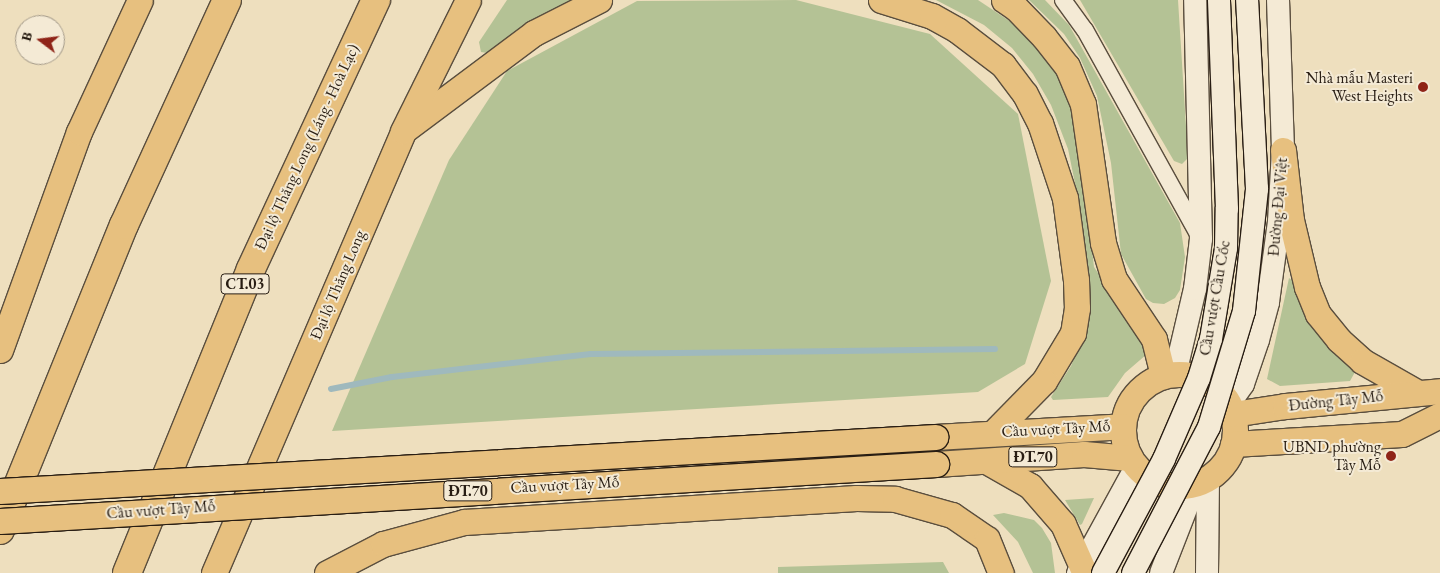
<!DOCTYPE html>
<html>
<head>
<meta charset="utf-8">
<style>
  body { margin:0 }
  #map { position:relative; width:1440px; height:573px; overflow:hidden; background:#eedfbe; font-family:"EB Garamond",serif }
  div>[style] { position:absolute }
  .green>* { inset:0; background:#b4c295 }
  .stream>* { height:6px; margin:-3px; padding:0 3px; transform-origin:3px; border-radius:3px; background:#9fb9bd }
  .roads { filter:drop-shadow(1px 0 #5a4e3e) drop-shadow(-1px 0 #5a4e3e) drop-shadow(0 1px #5a4e3e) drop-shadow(0 -1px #5a4e3e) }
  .street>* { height:16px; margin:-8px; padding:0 8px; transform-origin:8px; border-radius:8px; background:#f4ead5 }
  .secondary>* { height:22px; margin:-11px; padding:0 11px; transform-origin:11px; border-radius:11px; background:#f4ead5 }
  .primary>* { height:25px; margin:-12.5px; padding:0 12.5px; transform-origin:12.5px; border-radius:12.5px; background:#e7c07f }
  .primary>.ring { margin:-12.5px; padding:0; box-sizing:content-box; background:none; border:25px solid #e7c07f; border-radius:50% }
  .highway>* { height:28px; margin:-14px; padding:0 14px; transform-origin:14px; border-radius:14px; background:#e7c07f }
  .bridges { filter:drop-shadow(1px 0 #281d13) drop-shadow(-1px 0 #281d13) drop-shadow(0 1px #281d13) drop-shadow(0 -1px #281d13) }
  .secondary-bridge>* { height:22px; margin:-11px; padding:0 11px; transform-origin:11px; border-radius:11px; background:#f4ead5 }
  .primary-bridge>* { height:25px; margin:-12.5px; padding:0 12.5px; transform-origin:12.5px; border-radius:12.5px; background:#e7c07f }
  .dots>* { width:14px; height:14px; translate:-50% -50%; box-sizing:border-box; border:2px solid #f4ead5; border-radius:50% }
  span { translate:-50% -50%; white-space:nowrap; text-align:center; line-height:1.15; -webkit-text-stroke:4px #f4ead5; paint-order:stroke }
  .shield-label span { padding:1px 4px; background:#f4ead5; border:1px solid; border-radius:4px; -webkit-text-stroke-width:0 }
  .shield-label { font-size:15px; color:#281d13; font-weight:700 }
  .poi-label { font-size:16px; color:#281d13 }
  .right { translate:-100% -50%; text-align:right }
  .street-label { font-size:16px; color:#281d13 }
  .north { position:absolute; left:15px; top:15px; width:50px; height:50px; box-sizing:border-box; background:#f4ead5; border:1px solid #a29887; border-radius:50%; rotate:285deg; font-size:14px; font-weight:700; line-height:20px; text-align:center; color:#281d13 }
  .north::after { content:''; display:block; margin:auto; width:18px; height:22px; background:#8f2418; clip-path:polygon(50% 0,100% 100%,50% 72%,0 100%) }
</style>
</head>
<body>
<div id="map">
  <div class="green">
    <div style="clip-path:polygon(507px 0,572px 0,487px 53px,481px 52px,479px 42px)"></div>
    <div style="clip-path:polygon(796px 0,930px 34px,1018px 114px,1051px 281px,1025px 364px,978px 392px,332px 431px,449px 160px,507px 71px,637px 1px)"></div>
    <div style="clip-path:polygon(936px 0,978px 0,1011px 22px,1038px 47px,1057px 72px,1072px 105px,1080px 145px,1094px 267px,1145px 343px,1147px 354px,1125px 373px,1108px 397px,1053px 400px,1051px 397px,1071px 366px,1080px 344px,1084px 256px,1079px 203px,1068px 149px,1051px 105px,1033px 74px,1012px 48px,984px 25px)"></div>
    <div style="clip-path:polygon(1029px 0,1045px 0,1069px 25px,1180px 223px,1185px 257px,1180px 290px,1175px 298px,1164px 304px,1153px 303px,1146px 299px,1121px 254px,1111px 163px,1097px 96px,1080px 58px,1064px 34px)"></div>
    <div style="clip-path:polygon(1080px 0,1178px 0,1188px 158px,1182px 164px,1174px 161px)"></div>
    <div style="clip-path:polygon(1289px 278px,1294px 282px,1302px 309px,1311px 323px,1352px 367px,1355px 372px,1350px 381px,1280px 386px,1267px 379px)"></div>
    <div style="clip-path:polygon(1094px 498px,1082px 524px,1080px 525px,1065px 500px)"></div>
    <div style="clip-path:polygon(1004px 513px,1034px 520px,1042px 528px,1051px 543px,1055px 573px,1033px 573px,1018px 542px,993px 515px)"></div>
    <div style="clip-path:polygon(943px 562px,949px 573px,778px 573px,778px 567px)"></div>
  </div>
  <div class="stream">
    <div style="left:331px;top:389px;width:62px;rotate:-11.1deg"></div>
    <div style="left:392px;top:377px;width:200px;rotate:-6.6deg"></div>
    <div style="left:591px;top:354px;width:404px;rotate:-0.7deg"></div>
  </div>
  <div class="roads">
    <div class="street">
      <div style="left:1063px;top:0;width:37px;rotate:54deg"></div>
      <div style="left:1085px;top:30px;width:235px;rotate:61deg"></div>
    </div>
    <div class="secondary">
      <div style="left:1175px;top:374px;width:87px;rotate:-76.8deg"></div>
      <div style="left:1195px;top:289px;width:50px;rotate:-83.2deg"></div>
      <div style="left:1201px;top:239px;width:239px;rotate:-91.4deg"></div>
      <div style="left:1229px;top:404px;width:24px;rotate:-55deg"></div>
      <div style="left:1243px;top:384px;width:46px;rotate:-71.2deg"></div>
      <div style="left:1258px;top:340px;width:39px;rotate:-75deg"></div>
      <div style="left:1268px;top:302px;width:81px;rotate:-82.2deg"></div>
      <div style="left:1279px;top:222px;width:72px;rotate:-86.8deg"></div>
      <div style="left:1283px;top:150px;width:150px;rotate:-91.9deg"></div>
      <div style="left:1078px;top:573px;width:121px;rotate:-61.3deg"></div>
      <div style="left:1161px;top:573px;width:97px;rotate:-68.7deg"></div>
      <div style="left:1207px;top:573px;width:95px;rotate:-89.4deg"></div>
    </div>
    <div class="primary">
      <div style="left:881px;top:0;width:53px;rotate:17.4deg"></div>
      <div style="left:932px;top:16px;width:29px;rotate:29deg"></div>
      <div style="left:957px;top:30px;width:58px;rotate:37.3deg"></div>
      <div style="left:1003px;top:65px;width:36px;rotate:53deg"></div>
      <div style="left:1025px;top:94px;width:33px;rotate:63deg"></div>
      <div style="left:1040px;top:123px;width:79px;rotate:71.6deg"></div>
      <div style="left:1065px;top:198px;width:83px;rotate:82.4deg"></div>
      <div style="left:1076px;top:280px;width:28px;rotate:88deg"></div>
      <div style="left:1077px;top:308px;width:25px;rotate:99deg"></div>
      <div style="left:1073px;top:333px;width:56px;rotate:121.1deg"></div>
      <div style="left:1044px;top:381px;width:73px;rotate:134.4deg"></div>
      <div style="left:1004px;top:0;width:14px;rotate:34deg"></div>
      <div style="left:1016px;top:8px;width:40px;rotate:46deg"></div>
      <div style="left:1044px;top:37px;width:37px;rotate:52deg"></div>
      <div style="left:1067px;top:66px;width:41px;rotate:67.2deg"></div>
      <div style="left:1083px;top:104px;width:140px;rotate:81.8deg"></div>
      <div style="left:1103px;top:243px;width:38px;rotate:73deg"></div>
      <div style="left:1114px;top:279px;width:72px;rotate:56.3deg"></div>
      <div style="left:1154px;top:339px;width:38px;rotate:76deg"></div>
      <div style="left:407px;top:128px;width:159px;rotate:-36.8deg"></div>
      <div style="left:534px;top:33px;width:73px;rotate:-26.9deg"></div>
      <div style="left:1283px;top:150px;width:70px;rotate:83.5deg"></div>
      <div style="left:1291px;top:220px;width:69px;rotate:76.6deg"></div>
      <div style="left:1307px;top:287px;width:29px;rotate:68deg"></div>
      <div style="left:1318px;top:314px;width:33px;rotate:51deg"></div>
      <div style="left:1339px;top:340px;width:31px;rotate:42deg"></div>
      <div style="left:1362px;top:361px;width:64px;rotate:29.7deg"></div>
      <div style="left:0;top:350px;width:232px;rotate:-70.1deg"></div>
      <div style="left:79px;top:132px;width:145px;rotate:-65.2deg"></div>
      <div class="ring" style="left:1123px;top:374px;width:87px;height:87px"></div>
      <div style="left:1233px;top:414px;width:53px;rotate:-8.7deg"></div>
      <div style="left:1285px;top:406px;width:156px;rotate:-5.5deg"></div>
      <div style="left:935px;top:437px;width:188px;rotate:-3.3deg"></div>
      <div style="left:1233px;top:444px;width:169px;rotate:-3.4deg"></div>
      <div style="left:1402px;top:434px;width:42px;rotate:-26.6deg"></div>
      <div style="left:986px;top:461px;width:51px;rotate:29.6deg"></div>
      <div style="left:1030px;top:486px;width:50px;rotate:49deg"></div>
      <div style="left:1063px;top:524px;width:47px;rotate:66.2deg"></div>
      <div style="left:936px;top:464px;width:148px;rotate:-3.9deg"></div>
      <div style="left:1084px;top:454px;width:46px;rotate:5deg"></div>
      <div style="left:214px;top:573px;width:481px;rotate:-66.8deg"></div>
      <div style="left:403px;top:131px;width:146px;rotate:-63.6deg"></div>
      <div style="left:327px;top:573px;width:63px;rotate:-27.4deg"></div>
      <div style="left:383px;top:544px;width:84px;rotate:-15.2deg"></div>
      <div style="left:464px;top:522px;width:393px;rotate:-3.5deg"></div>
      <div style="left:856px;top:498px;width:39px;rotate:1deg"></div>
      <div style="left:895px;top:499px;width:59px;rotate:15.7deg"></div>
      <div style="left:952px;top:515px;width:42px;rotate:34.4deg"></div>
      <div style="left:987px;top:539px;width:37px;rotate:68deg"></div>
    </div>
    <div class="highway">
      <div style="left:0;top:530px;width:329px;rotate:-67.9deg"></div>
      <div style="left:124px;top:225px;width:247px;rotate:-65.4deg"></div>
      <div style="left:127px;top:573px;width:328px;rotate:-67.8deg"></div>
      <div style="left:251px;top:269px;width:297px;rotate:-65.1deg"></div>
    </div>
  </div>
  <div class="bridges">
    <div class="secondary-bridge">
      <div style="left:1103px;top:573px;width:129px;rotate:-61.8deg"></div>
      <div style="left:1164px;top:459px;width:88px;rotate:-66.6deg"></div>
      <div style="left:1199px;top:378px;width:41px;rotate:-72.9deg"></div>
      <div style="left:1211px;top:339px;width:92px;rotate:-80.6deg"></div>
      <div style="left:1226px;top:248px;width:39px;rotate:-89deg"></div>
      <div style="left:1227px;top:209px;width:209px;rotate:-92.2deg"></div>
      <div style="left:1133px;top:573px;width:165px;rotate:-62.5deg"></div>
      <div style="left:1209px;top:427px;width:121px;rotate:-73.2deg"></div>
      <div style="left:1244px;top:311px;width:123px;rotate:-83.9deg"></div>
      <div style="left:1257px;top:189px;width:189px;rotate:-93deg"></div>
    </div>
    <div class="primary-bridge">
      <div style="left:0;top:491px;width:937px;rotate:-3.31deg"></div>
      <div style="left:0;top:521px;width:938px;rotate:-3.48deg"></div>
    </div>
  </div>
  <div class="dots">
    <div style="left:1423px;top:87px;background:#8f2418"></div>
    <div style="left:1391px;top:456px;background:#8f2418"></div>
  </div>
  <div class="shield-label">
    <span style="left:245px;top:284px">CT.03</span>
    <span style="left:1033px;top:457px">ĐT.70</span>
    <span style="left:468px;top:491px">ĐT.70</span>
  </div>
  <div class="poi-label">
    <span class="right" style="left:1413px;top:87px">Nhà mẫu Masteri<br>West Heights</span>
    <span class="right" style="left:1381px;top:456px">UBND phường<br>Tây Mỗ</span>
  </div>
  <div class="street-label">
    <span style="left:307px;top:147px;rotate:-65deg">Đại lộ Thăng Long (Láng - Hoà Lạc)</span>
    <span style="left:1278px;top:207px;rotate:-85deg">Đường Đại Việt</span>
    <span style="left:338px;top:285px;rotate:-67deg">Đại lộ Thăng Long</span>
    <span style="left:1215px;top:298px;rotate:-80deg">Cầu vượt Cầu Cốc</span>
    <span style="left:1336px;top:401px;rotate:-6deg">Đường Tây Mỗ</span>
    <span style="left:1056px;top:429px;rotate:-3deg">Cầu vượt Tây Mỗ</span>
    <span style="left:565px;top:485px;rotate:-3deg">Cầu vượt Tây Mỗ</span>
    <span style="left:161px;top:510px;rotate:-4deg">Cầu vượt Tây Mỗ</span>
  </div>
  <div class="north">B</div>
</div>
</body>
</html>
